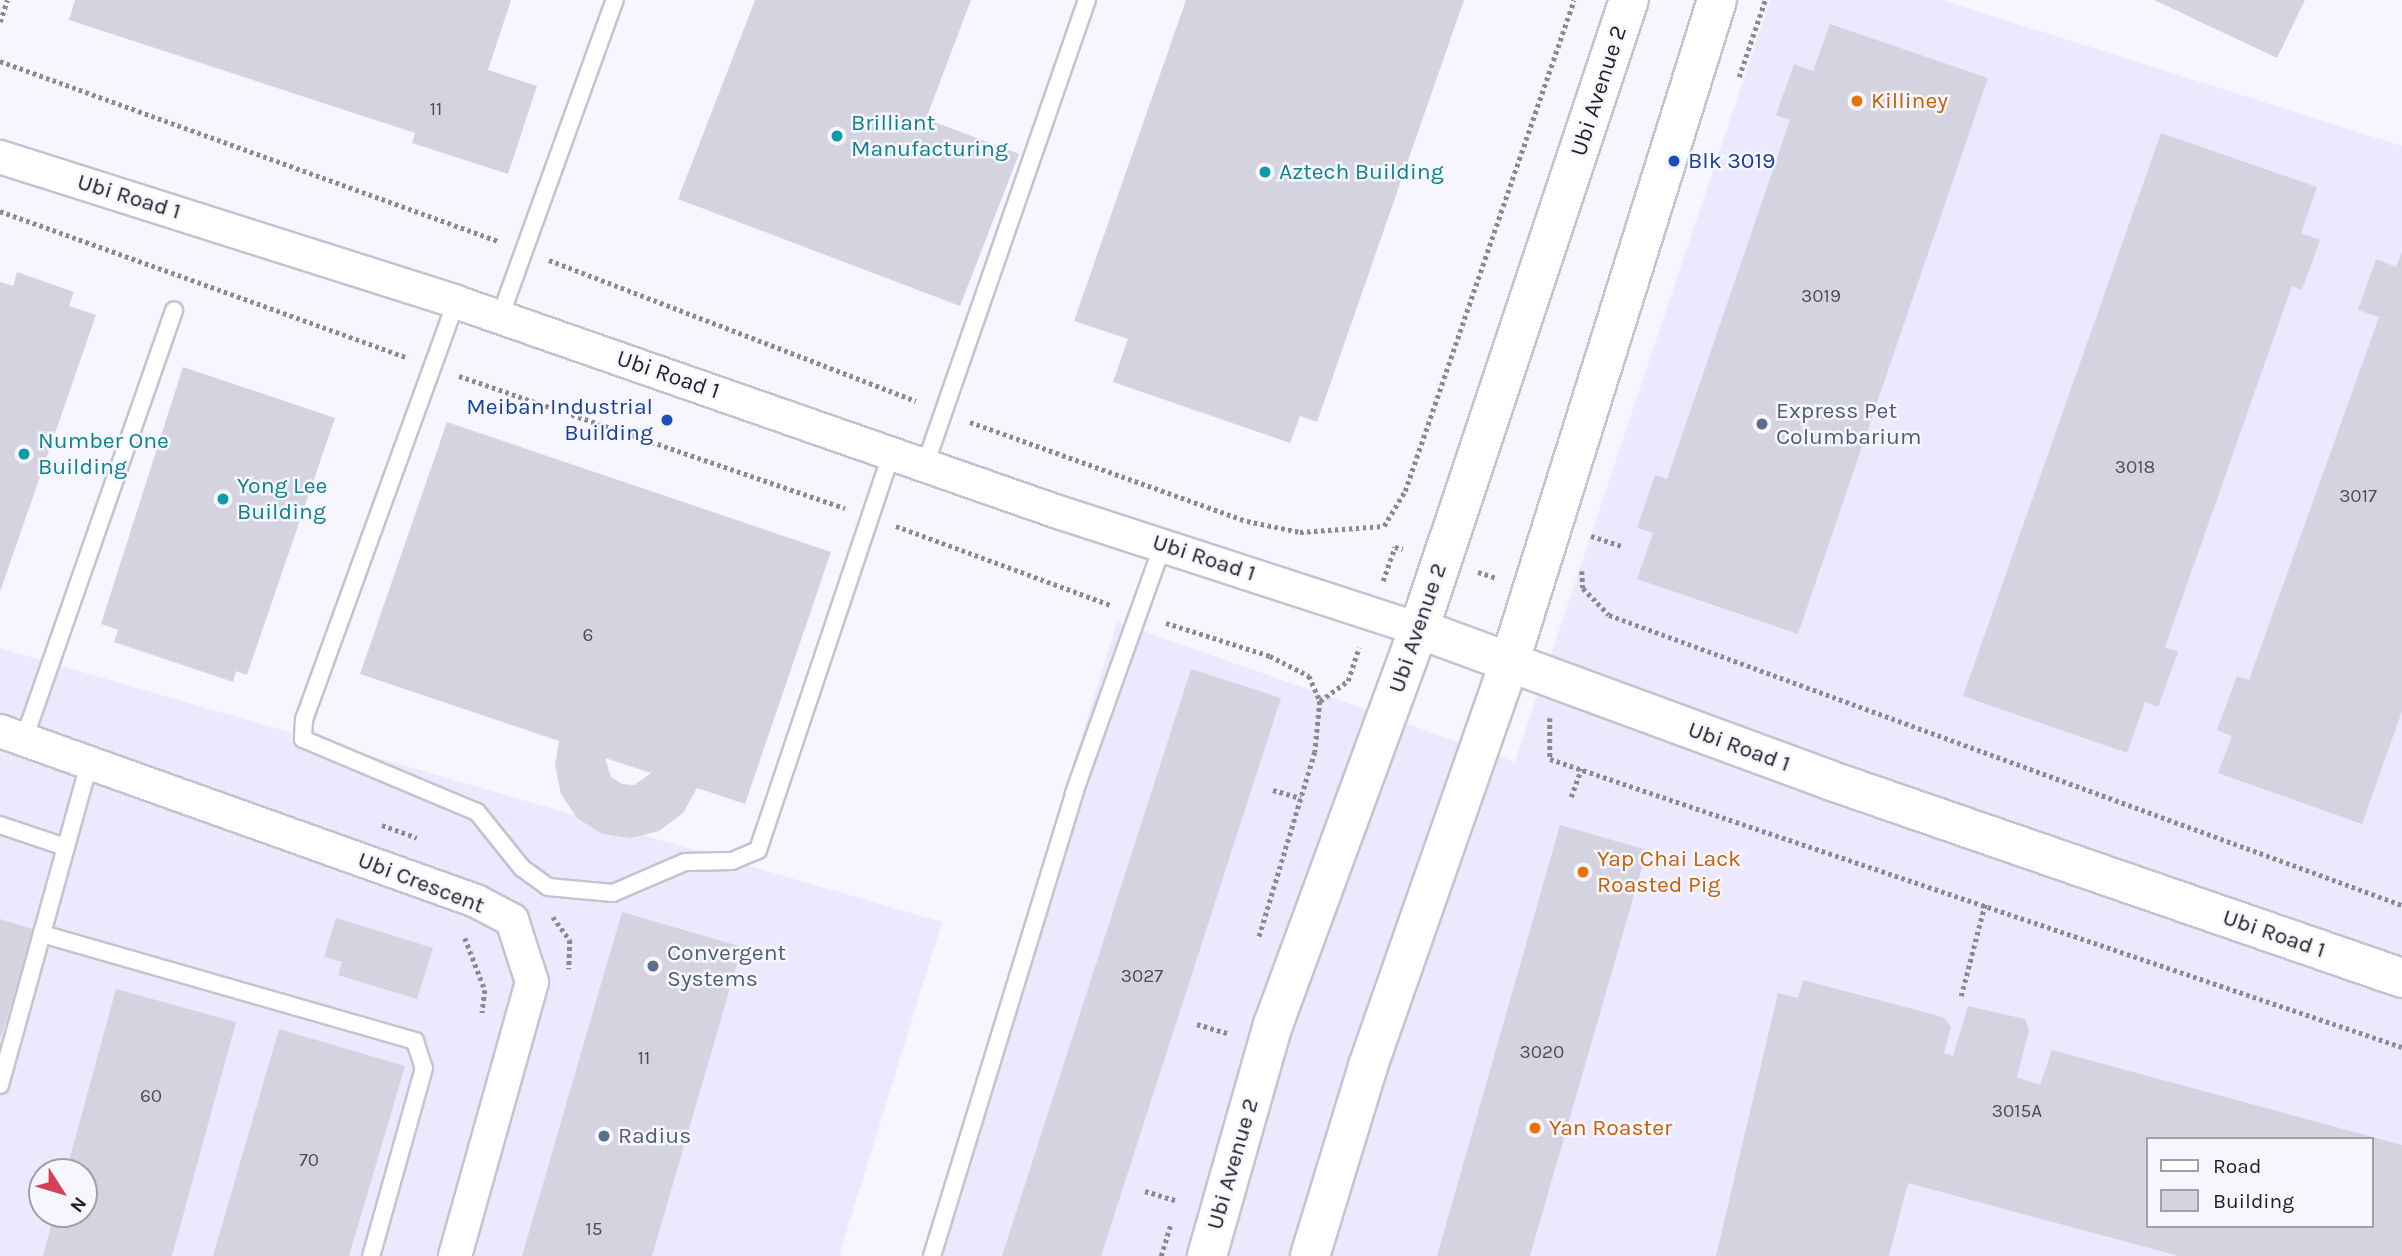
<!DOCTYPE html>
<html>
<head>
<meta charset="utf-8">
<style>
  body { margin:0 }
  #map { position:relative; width:2402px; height:1256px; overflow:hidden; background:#f7f6fe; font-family:Karla,sans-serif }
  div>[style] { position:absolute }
  .built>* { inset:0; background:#ece8fd }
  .building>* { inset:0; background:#d6d3e1 }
  .path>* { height:4.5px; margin-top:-2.25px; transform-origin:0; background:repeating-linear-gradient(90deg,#8b8a91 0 3.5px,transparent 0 7px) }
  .roads { filter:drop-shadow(2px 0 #c6c3d0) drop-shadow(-2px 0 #c6c3d0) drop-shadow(0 2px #c6c3d0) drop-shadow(0 -2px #c6c3d0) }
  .service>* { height:16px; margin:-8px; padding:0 8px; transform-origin:8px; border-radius:8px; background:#fff }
  .minor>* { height:32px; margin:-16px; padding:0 16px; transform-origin:16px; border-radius:16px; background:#fff }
  .tertiary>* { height:38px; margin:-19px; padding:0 19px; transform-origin:19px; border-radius:19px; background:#fff }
  .secondary>* { height:38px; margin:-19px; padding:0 19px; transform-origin:19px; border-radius:19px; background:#fff }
  .dots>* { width:19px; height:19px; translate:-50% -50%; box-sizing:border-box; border:4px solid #f7f6fe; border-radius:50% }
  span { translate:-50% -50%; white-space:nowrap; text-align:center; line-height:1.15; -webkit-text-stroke:5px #f7f6fe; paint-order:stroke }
  .number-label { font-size:19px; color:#4e4c53 }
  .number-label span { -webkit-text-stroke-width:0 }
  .street-label { font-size:23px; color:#201f24 }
  .food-label { font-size:23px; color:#c56008 }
  .left { translate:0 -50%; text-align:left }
  .culture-label { font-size:23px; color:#0d838f }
  .transit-label { font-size:23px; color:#164399 }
  .right { translate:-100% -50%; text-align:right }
  .service-label { font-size:23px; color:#4e5e75 }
  .legend { position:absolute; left:2146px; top:1137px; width:228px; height:91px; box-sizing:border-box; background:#f7f6fe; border:2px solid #a1a0a7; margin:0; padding:9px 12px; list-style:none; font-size:21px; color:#201f24 }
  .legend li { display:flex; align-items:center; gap:14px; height:35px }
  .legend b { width:35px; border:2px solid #a1a0a7 }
  .north { position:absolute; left:28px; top:1158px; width:70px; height:70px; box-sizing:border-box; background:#f7f6fe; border:2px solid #a1a0a7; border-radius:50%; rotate:127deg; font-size:19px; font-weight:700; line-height:28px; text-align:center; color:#201f24 }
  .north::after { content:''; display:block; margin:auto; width:24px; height:32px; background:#d24158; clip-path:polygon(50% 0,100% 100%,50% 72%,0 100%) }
</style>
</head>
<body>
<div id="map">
  <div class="built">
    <div style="clip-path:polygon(evenodd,1770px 0,1942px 0,2402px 146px,2402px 1256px,922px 1256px,1117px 622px,1515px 762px,1770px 0,2148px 1139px,2372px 1139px,2372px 1226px,2148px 1226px,2148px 1139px)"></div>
    <div style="clip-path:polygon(evenodd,0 648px,942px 922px,839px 1256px,0 1256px,0 648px,42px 1172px,84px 1172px,84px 1214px,42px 1214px,42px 1172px)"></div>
  </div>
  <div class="building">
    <div style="clip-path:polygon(75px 0,511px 0,488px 70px,537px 86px,508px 174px,412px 143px,415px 133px,69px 20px)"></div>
    <div style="clip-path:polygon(755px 0,971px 0,926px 119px,1019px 154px,960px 306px,678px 199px)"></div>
    <div style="clip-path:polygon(1186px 0,1464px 0,1317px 422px,1300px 416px,1290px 443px,1113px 382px,1128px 339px,1074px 321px)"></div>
    <div style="clip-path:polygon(2154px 0,2305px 0,2277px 58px)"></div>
    <div style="clip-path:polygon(1830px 24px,1988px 78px,1798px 634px,1637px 579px,1653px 533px,1637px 528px,1655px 475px,1667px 479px,1790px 120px,1776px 115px,1794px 64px,1813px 71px)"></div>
    <div style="clip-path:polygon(2161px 133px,2317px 187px,2301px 233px,2320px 240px,2302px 290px,2292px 286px,2165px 647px,2178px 652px,2158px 707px,2145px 702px,2127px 753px,1963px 696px)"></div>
    <div style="clip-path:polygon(2402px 251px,2402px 711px,2362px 824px,2218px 773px,2232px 736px,2217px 730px,2237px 676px,2249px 680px,2379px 317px,2358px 310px,2376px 259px,2396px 267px)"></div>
    <div style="clip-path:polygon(17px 272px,74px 292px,69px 306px,96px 315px,0 592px,0 282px,13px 286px)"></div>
    <div style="clip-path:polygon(183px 367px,335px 418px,247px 675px,236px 671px,233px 682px,114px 642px,118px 630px,101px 624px)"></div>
    <div style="clip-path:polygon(evenodd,447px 422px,831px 552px,745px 804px,697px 788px,683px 813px,659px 831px,631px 838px,602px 834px,577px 818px,561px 794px,555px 765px,559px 741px,360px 674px,447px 422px,605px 758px,651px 773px,634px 785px,622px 784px,611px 777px,605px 758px)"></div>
    <div style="clip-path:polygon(1191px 669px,1281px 698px,1101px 1256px,1002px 1256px)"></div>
    <div style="clip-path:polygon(1560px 825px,1647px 850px,1530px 1256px,1437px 1256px)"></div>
    <div style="clip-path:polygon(622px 912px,742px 947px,652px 1256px,522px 1256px)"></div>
    <div style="clip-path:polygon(336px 918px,433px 948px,417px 999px,338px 975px,342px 962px,324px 957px)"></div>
    <div style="clip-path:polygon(0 919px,35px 930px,1px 1037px,0 1037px)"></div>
    <div style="clip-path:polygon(evenodd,1803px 980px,1943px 1017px,1951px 1027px,1944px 1053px,1953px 1056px,1968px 1006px,2025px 1019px,2029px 1030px,2017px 1077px,2040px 1085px,2052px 1050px,2402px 1145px,2402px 1256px,2179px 1256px,1908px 1183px,1889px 1256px,1716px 1256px,1778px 993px,1798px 998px,1803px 980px,2148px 1139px,2372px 1139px,2372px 1226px,2148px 1226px,2148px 1139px)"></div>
    <div style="clip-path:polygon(116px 989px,236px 1022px,172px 1256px,43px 1256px,54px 1214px,84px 1214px,84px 1172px,66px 1172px)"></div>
    <div style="clip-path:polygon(279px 1029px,405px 1066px,349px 1256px,213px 1256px)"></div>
  </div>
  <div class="path">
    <div style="left:0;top:22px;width:23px;rotate:-72deg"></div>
    <div style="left:0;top:61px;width:530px;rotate:19.87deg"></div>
    <div style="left:1739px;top:77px;width:81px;rotate:-71.3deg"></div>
    <div style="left:0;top:211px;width:434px;rotate:19.8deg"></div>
    <div style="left:549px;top:260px;width:393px;rotate:21deg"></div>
    <div style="left:459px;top:376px;width:408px;rotate:18.9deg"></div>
    <div style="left:970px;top:422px;width:294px;rotate:19.7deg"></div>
    <div style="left:1247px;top:521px;width:54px;rotate:11.7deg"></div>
    <div style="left:1300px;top:532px;width:84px;rotate:-4.1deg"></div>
    <div style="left:1384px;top:526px;width:41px;rotate:-59deg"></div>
    <div style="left:1405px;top:491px;width:519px;rotate:-71.01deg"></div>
    <div style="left:896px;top:526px;width:229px;rotate:20.2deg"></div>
    <div style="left:1591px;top:536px;width:32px;rotate:18deg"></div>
    <div style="left:1582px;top:571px;width:17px;rotate:87deg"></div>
    <div style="left:1583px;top:588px;width:37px;rotate:46deg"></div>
    <div style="left:1609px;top:615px;width:844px;rotate:20.09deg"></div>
    <div style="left:1478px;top:572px;width:19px;rotate:18deg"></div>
    <div style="left:1383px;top:581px;width:36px;rotate:-71deg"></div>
    <div style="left:1395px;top:547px;width:8px;rotate:14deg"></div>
    <div style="left:1166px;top:623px;width:109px;rotate:17.6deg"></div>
    <div style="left:1270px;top:656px;width:44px;rotate:27.1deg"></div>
    <div style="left:1309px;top:676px;width:27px;rotate:66deg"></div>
    <div style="left:1320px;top:701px;width:51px;rotate:95.6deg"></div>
    <div style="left:1315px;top:752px;width:193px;rotate:106.8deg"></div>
    <div style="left:1320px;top:701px;width:34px;rotate:-36deg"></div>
    <div style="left:1348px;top:681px;width:35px;rotate:-72deg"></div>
    <div style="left:1550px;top:718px;width:41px;rotate:90deg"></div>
    <div style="left:1550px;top:759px;width:899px;rotate:18.68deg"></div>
    <div style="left:1273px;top:790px;width:29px;rotate:16deg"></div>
    <div style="left:1571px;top:797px;width:30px;rotate:-70deg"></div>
    <div style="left:382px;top:825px;width:37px;rotate:20deg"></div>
    <div style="left:553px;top:917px;width:29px;rotate:54deg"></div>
    <div style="left:570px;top:940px;width:29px;rotate:92deg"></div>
    <div style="left:465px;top:938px;width:56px;rotate:69deg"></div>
    <div style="left:485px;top:990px;width:23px;rotate:97deg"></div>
    <div style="left:1961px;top:996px;width:95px;rotate:-75.4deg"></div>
    <div style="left:1197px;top:1024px;width:34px;rotate:17deg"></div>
    <div style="left:1145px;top:1191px;width:34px;rotate:17deg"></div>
    <div style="left:1161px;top:1256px;width:34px;rotate:-73deg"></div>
  </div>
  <div class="roads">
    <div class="service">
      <div style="left:456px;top:302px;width:444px;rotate:110deg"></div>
      <div style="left:304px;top:719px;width:20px;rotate:93deg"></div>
      <div style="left:303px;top:739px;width:189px;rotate:22.8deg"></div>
      <div style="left:477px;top:812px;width:72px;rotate:51.2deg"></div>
      <div style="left:522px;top:868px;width:32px;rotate:36deg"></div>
      <div style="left:548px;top:887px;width:65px;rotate:5.3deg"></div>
      <div style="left:613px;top:893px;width:78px;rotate:-23.3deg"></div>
      <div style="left:685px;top:862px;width:47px;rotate:-1.2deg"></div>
      <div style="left:732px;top:861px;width:28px;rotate:-23deg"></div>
      <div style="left:758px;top:850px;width:418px;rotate:-71.4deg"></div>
      <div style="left:500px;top:317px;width:337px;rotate:-70.1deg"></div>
      <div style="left:925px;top:465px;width:492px;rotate:-70.8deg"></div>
      <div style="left:24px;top:739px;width:454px;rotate:-70.7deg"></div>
      <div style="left:0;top:825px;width:69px;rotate:18.7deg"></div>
      <div style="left:42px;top:934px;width:388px;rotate:16deg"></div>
      <div style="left:415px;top:1041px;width:28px;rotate:72deg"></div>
      <div style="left:424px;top:1068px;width:195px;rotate:105.7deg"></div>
      <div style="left:0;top:1085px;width:333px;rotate:-74.5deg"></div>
      <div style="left:932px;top:1256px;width:484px;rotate:-72.9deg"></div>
      <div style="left:1074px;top:793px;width:264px;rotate:-70.3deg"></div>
    </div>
    <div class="minor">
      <div style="left:0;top:157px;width:478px;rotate:17.6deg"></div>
      <div style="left:456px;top:302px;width:638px;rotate:19.23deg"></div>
      <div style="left:1058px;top:512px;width:379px;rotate:18deg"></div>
      <div style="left:0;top:731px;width:505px;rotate:19.65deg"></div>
      <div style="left:476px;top:901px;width:41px;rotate:27.8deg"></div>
      <div style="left:512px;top:920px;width:65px;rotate:72.1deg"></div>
      <div style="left:532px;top:982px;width:285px;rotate:105.7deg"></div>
    </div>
    <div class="tertiary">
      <div style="left:1419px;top:629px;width:437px;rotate:20.2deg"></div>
      <div style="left:1829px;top:780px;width:606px;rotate:19.06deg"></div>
    </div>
    <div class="secondary">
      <div style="left:1207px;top:1256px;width:240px;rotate:-74.1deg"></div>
      <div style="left:1273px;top:1025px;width:422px;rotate:-69.8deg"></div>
      <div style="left:1419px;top:629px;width:663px;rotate:-71.54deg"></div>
      <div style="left:1310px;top:1256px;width:199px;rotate:-73deg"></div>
      <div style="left:1368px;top:1066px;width:429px;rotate:-70.7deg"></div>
      <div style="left:1510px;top:661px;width:693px;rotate:-72.61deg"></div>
    </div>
  </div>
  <div class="dots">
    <div style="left:1857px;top:101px;background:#e8710a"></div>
    <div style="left:837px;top:136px;background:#0f9aa8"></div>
    <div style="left:1674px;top:161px;background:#1a4fb4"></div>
    <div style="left:1265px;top:172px;background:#0f9aa8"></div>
    <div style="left:667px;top:420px;background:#1a4fb4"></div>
    <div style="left:1762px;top:424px;background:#5c6f8a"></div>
    <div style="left:24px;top:454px;background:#0f9aa8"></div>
    <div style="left:223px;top:499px;background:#0f9aa8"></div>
    <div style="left:1583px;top:872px;background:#e8710a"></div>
    <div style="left:653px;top:966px;background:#5c6f8a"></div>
    <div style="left:1535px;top:1128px;background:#e8710a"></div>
    <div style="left:604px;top:1136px;background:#5c6f8a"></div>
  </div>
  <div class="number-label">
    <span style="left:436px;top:110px">11</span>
    <span style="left:1821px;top:297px">3019</span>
    <span style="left:2135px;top:468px">3018</span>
    <span style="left:2358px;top:497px">3017</span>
    <span style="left:588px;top:636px">6</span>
    <span style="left:1142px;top:977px">3027</span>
    <span style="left:1542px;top:1053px">3020</span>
    <span style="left:644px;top:1059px">11</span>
    <span style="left:151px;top:1097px">60</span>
    <span style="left:2017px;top:1112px">3015A</span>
    <span style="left:309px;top:1161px">70</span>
    <span style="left:594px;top:1230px">15</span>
  </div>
  <div class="street-label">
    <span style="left:1599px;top:91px;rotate:-72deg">Ubi Avenue 2</span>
    <span style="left:129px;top:197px;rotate:17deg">Ubi Road 1</span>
    <span style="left:668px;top:375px;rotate:19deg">Ubi Road 1</span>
    <span style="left:1204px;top:558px;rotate:18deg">Ubi Road 1</span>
    <span style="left:1418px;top:628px;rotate:-71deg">Ubi Avenue 2</span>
    <span style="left:1739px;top:747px;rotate:20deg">Ubi Road 1</span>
    <span style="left:421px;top:883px;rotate:21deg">Ubi Crescent</span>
    <span style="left:2274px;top:934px;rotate:19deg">Ubi Road 1</span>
    <span style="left:1233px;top:1164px;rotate:-74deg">Ubi Avenue 2</span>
  </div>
  <div class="food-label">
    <span class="left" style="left:1871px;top:101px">Killiney</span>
    <span class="left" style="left:1597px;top:872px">Yap Chai Lack<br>Roasted Pig</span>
    <span class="left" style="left:1549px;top:1128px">Yan Roaster</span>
  </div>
  <div class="culture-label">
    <span class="left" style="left:851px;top:136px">Brilliant<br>Manufacturing</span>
    <span class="left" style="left:1279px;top:172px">Aztech Building</span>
    <span class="left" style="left:38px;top:454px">Number One<br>Building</span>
    <span class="left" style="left:237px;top:499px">Yong Lee<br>Building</span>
  </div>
  <div class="transit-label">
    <span class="left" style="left:1688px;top:161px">Blk 3019</span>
    <span class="right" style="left:653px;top:420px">Meiban Industrial<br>Building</span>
  </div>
  <div class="service-label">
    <span class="left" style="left:1776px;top:424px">Express Pet<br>Columbarium</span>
    <span class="left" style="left:667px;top:966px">Convergent<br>Systems</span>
    <span class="left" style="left:618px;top:1136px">Radius</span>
  </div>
  <ul class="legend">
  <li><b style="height:9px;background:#fff"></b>Road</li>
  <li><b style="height:19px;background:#d6d3e1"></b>Building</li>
  </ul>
  <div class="north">N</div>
</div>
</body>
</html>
